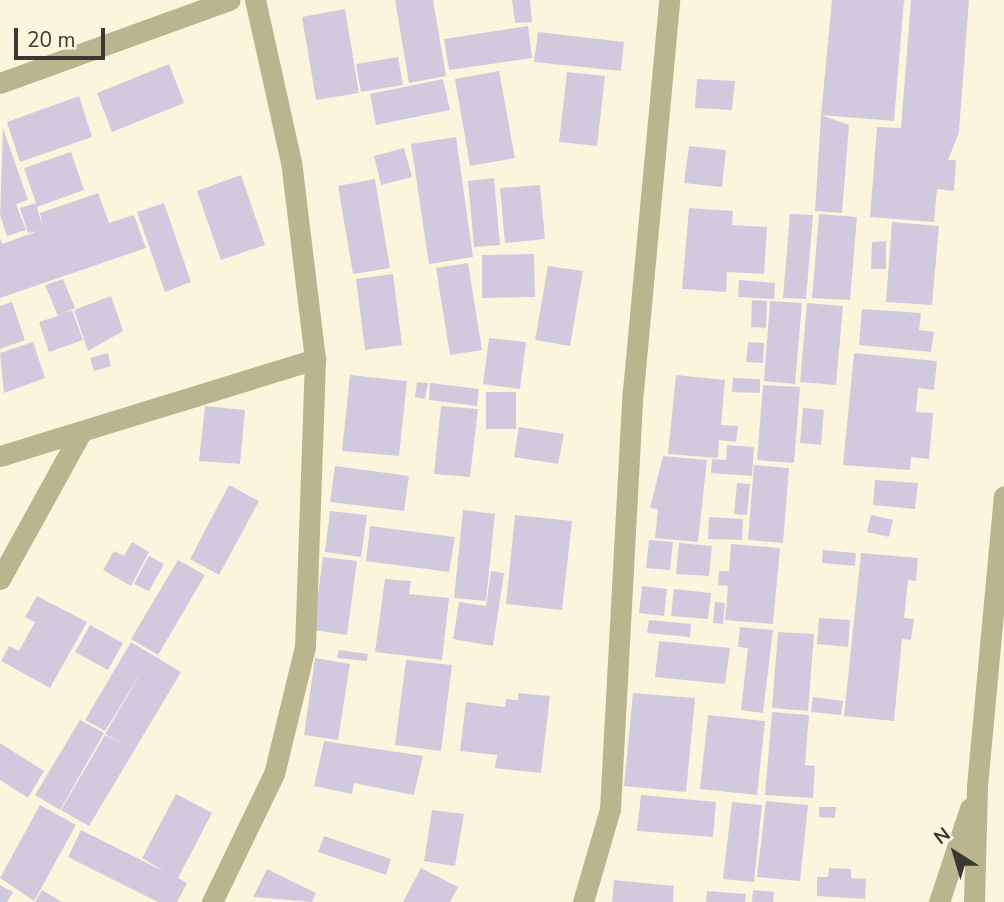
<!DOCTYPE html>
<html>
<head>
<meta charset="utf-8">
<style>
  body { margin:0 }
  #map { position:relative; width:1004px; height:902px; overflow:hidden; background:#fcf5de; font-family:"Nunito Sans",sans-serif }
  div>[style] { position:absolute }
  .building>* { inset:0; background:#d1cadf }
  .street>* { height:21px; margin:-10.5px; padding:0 10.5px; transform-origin:10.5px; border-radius:10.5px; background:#bab58e }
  span { translate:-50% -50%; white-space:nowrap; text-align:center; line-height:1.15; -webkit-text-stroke:6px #fcf5de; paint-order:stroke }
  .north { position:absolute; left:920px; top:818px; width:70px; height:70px; -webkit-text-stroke:5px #fcf5de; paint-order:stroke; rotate:323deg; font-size:19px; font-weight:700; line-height:28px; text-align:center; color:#3b382f }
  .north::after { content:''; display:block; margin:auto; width:24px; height:32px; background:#3b382f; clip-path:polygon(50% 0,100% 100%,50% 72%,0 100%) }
  .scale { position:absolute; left:14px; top:28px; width:91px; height:32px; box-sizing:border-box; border:4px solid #3b382f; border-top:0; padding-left:9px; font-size:21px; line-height:24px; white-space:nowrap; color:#3b382f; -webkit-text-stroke:5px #fcf5de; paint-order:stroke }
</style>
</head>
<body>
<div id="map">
  <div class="building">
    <div style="clip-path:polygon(395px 0,433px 0,446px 76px,409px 83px)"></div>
    <div style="clip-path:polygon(512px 0,530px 0,532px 22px,515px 23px)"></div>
    <div style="clip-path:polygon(832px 0,904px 0,894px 121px,821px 115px,849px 125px,842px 213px,815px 211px,821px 115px)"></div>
    <div style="clip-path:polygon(911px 0,969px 0,959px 132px,948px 160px,956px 160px,954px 191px,937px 189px,934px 222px,870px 217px,877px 127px,901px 128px)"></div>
    <div style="clip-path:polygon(345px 9px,359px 93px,316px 100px,302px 17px)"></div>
    <div style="clip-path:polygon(528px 26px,532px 58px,449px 70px,444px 39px)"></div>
    <div style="clip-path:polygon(538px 32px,624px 42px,621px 71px,534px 62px)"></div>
    <div style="clip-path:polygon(398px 57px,403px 85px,361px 92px,356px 64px)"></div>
    <div style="clip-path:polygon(169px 64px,184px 103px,112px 132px,97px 93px)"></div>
    <div style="clip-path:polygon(499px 71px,515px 158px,470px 166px,455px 79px)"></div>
    <div style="clip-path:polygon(567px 72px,605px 76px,597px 146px,559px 142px)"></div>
    <div style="clip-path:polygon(443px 79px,450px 110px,376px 125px,370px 94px)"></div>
    <div style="clip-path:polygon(697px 79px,735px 81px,732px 110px,695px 108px)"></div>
    <div style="clip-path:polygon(79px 96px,92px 137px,20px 162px,7px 122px)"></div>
    <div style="clip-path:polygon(3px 128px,28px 200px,16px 204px,26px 230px,7px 236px,0 215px)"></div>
    <div style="clip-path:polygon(456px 137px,473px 257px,429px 264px,411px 144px)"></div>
    <div style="clip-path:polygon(689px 146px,726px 150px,722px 187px,684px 183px)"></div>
    <div style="clip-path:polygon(404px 148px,412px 177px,381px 185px,374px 156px)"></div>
    <div style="clip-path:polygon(71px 152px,84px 190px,37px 207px,43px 229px,40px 213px,98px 193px,109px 223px,134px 215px,146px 248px,0 298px,0 238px,2px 244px,38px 231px,28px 233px,20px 208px,36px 203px,24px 168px)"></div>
    <div style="clip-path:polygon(241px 175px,265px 245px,221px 260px,197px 191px)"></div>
    <div style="clip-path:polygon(494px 178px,500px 245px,474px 247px,468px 181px)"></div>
    <div style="clip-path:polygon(375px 179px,390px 268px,353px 274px,338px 186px)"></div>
    <div style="clip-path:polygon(540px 185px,545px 239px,505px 243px,500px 188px)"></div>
    <div style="clip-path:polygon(164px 203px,191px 282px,165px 292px,137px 212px)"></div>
    <div style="clip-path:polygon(689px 208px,733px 211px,732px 225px,767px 227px,764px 274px,727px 272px,726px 292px,682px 289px)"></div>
    <div style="clip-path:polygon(790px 214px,813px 215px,806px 299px,783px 298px)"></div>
    <div style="clip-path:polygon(819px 214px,857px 217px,850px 300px,812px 298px)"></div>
    <div style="clip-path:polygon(892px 222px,939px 226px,932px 305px,886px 302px)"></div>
    <div style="clip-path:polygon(886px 241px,886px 269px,871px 269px,872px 242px)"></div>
    <div style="clip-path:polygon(534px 254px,535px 297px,482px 298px,482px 255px)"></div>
    <div style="clip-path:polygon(468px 263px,482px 350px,450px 355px,436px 268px)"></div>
    <div style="clip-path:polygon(548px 266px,583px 271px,570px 346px,535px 340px)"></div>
    <div style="clip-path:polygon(393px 274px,402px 345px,365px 350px,356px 279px)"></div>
    <div style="clip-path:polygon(63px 279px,75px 308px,60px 314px,72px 310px,83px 340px,49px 352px,39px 322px,58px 316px,45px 285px)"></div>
    <div style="clip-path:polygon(739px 280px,775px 283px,774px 299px,738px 297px)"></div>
    <div style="clip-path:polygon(111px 296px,123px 331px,88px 351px,74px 310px)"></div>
    <div style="clip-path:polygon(752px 300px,767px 301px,766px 328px,751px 327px)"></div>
    <div style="clip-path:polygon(770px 301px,802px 303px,795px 384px,764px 381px)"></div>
    <div style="clip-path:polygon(12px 302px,25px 340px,0 349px,0 306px)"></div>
    <div style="clip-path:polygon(807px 303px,843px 306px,836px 385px,800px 382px)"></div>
    <div style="clip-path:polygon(862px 309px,921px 313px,919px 330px,934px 332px,931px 352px,859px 345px)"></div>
    <div style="clip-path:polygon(489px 338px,526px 342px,520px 389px,483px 384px)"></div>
    <div style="clip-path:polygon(33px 342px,45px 378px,4px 393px,0 353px)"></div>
    <div style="clip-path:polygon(748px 342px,764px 343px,763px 363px,746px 362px)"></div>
    <div style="clip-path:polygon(108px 353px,111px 366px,94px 371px,90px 358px)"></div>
    <div style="clip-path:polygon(854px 353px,937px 361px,934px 390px,918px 388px,916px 412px,933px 413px,929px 459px,911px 457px,910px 470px,843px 465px)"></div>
    <div style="clip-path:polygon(350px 375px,407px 381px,399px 456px,342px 451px)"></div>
    <div style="clip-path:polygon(676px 375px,725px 380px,721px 425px,738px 426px,736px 442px,719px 440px,718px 458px,668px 454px)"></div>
    <div style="clip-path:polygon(733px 378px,760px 379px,760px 393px,732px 392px)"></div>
    <div style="clip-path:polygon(417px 382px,428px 383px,425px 399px,415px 397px)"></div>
    <div style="clip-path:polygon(430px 383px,479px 389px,477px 406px,429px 400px)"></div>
    <div style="clip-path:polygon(763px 385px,800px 387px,794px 463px,757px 460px)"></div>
    <div style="clip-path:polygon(486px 392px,516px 392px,516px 429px,486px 429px)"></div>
    <div style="clip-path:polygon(205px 406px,245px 410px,240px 464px,199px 461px)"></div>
    <div style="clip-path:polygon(441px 406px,478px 409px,470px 477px,434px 474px)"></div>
    <div style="clip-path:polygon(803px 408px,824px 410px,821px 445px,800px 443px)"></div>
    <div style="clip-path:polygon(519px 427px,564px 434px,558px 464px,514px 457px)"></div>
    <div style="clip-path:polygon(727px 445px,754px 447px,752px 476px,711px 473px,712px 459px,726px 460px)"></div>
    <div style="clip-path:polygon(663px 456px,707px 460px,698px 542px,655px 538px,658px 509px,650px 508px)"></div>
    <div style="clip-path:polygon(754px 465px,789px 468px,783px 543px,748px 540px)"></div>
    <div style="clip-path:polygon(335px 466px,409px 476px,404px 511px,330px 502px)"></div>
    <div style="clip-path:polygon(875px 480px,918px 483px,915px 509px,873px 505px)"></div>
    <div style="clip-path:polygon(737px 483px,750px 484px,747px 515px,734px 514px)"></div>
    <div style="clip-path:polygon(229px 485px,259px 501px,219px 575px,190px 559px)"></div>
    <div style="clip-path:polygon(463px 510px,495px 514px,486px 601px,454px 598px)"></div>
    <div style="clip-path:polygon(330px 511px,367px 515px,361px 557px,325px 552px)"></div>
    <div style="clip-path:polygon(515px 515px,572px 521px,562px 610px,506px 604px)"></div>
    <div style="clip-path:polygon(871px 515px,893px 520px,889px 537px,867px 532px)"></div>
    <div style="clip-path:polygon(709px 517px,743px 519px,742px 540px,708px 539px)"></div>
    <div style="clip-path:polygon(370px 526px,455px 537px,449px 572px,366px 561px)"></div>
    <div style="clip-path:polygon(649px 540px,673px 542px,670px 570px,646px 568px)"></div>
    <div style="clip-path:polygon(132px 542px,149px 552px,131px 586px,103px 570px,114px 551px,124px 556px)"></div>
    <div style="clip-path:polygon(679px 543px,712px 546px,709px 576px,676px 574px)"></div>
    <div style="clip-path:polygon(731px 544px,780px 548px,773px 624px,725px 620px,728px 586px,718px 585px,719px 571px,729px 571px)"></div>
    <div style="clip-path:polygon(823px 550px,856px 553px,855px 566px,822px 563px)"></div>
    <div style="clip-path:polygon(861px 553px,918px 558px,916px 581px,908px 580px,904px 618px,914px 619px,911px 640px,902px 639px,894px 721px,844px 716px)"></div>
    <div style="clip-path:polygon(149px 556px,164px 564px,149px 591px,134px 584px)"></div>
    <div style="clip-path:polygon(323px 557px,357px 561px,347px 635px,313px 630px)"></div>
    <div style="clip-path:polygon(178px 560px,205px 575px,158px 655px,131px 639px)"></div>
    <div style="clip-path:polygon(491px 571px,504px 573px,493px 646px,453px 639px,459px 602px,486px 606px)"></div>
    <div style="clip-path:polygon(385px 579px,411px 581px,409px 594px,449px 598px,442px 660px,375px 652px)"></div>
    <div style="clip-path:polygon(642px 586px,667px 589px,664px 616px,639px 613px)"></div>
    <div style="clip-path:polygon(674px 589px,711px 593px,708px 619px,671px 616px)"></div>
    <div style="clip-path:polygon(37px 596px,87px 622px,50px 688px,1px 661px,9px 646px,19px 651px,35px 622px,25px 617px)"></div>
    <div style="clip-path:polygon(715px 602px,725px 603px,723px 624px,713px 623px)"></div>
    <div style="clip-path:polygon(819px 618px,850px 620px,848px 647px,817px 644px)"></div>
    <div style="clip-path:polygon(649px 620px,691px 624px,690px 637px,647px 633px)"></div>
    <div style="clip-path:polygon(90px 625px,123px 643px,108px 670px,75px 652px)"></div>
    <div style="clip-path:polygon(740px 627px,773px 630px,763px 713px,741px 710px,748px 648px,738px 647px)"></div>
    <div style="clip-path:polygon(778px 632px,814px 634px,808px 711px,772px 708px)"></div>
    <div style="clip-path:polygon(659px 641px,730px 648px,725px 684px,655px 677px)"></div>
    <div style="clip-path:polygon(131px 642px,181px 672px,89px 826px,61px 810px,105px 735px,127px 746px,105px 734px,145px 666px,105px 731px,85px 720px)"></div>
    <div style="clip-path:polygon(339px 650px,368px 654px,367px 661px,337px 658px)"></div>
    <div style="clip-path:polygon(315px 658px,350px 664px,338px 740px,304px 735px)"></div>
    <div style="clip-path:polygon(406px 660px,452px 665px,441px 751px,395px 745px)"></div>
    <div style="clip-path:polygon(518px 693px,550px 696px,541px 773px,495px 768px,497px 755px,460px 751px,466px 702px,505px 707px,506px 699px,518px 700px)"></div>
    <div style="clip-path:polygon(633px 693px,695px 698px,686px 792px,624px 786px)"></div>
    <div style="clip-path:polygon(813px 697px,843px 701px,841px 715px,811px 712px)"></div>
    <div style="clip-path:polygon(772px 712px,809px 715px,805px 765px,815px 766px,813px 798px,765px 795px)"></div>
    <div style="clip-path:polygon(708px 715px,765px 721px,757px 795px,700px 789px)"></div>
    <div style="clip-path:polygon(80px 720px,104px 733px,60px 810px,35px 795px)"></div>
    <div style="clip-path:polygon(324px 741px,423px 756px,414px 795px,354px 783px,352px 794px,314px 786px)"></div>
    <div style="clip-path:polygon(0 743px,44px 771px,28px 798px,0 780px)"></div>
    <div style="clip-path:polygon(176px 794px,212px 813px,178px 878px,187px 883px,177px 902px,158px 902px,68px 857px,81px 830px,165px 872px,142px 858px)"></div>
    <div style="clip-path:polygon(641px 795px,716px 802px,713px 837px,637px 831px)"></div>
    <div style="clip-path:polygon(766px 801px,808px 805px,800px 881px,757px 877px)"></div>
    <div style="clip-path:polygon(732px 802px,762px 805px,754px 882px,723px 879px)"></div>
    <div style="clip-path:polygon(40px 805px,76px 825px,34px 901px,0 878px)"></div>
    <div style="clip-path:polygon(819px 807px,836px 807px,835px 818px,819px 817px)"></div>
    <div style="clip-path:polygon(432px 810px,464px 814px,455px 866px,424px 861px)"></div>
    <div style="clip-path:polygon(324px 836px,391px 859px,386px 875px,318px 852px)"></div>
    <div style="clip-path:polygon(421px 868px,458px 887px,450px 902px,403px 902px)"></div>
    <div style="clip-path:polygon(829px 868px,851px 869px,851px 878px,866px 879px,865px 899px,817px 896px,817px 877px,828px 877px)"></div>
    <div style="clip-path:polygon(267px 869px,316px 893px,312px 902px,253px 897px)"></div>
    <div style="clip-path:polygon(614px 880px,674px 886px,673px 902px,612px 902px)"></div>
    <div style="clip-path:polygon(0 885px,13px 892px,7px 902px,0 902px)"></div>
    <div style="clip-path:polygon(42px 890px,62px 902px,35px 902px)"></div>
    <div style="clip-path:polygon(753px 890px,774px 892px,773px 902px,752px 902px)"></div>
    <div style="clip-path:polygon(707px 891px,746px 894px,745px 902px,706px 902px)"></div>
  </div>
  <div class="street">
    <div style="left:0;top:83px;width:244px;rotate:-19.9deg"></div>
    <div style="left:0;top:456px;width:330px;rotate:-17.1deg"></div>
    <div style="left:0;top:579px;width:168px;rotate:-61.1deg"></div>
    <div style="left:212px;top:902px;width:142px;rotate:-64.2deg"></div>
    <div style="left:274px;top:774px;width:131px;rotate:-76.3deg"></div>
    <div style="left:305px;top:647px;width:288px;rotate:-88deg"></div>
    <div style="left:315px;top:359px;width:198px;rotate:-96.9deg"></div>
    <div style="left:291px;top:162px;width:166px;rotate:-102.5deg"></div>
    <div style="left:583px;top:902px;width:97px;rotate:-73.8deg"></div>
    <div style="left:610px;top:809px;width:419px;rotate:-86.9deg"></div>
    <div style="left:633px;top:391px;width:393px;rotate:-84.7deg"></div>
    <div style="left:939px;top:902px;width:99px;rotate:-71.7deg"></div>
    <div style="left:974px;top:902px;width:116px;rotate:-88.5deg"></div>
    <div style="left:977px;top:786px;width:291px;rotate:-84.7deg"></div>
  </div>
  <div class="north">N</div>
  <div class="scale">20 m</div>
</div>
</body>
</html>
